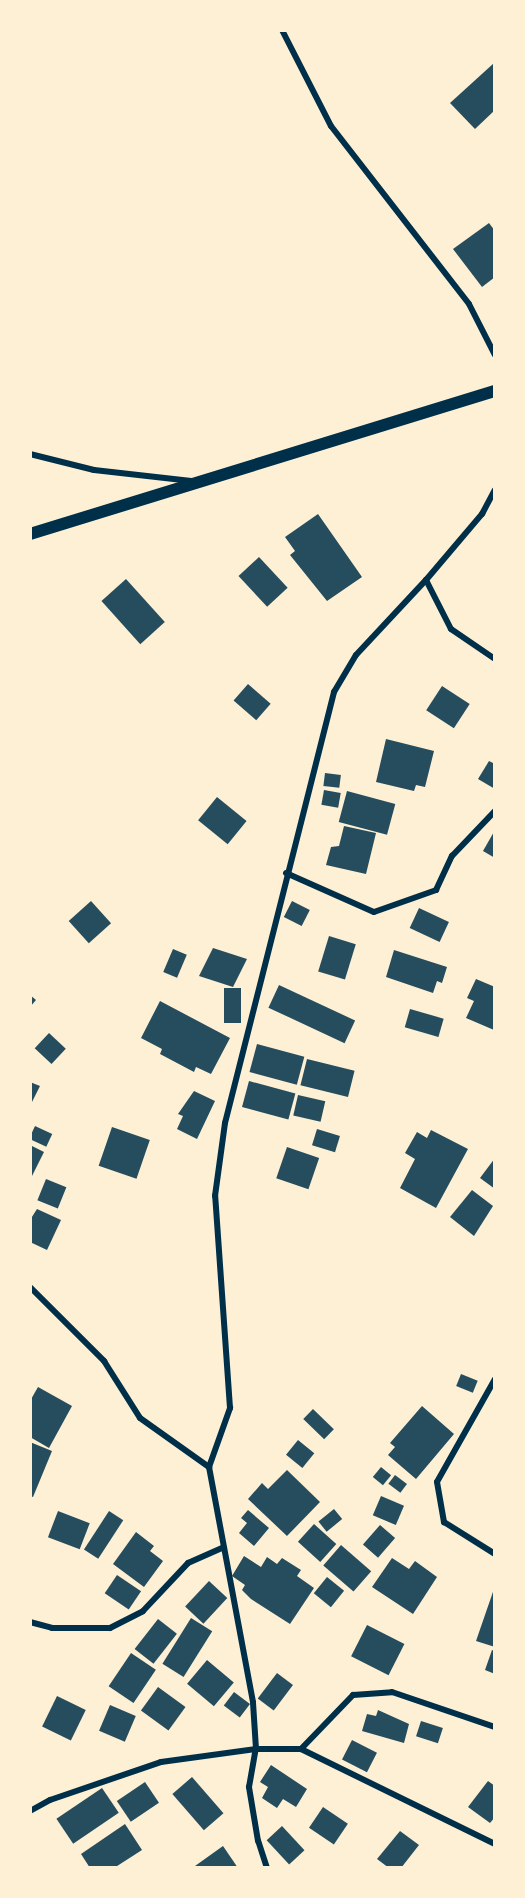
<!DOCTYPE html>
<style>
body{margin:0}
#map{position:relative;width:525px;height:1898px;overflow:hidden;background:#fdf0d5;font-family:"PT Sans Narrow",sans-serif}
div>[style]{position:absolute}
.building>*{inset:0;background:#264d5e;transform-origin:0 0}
.minor>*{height:6px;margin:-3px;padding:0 3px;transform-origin:3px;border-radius:3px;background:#003049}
.secondary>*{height:12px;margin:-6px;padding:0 6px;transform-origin:6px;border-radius:6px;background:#003049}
span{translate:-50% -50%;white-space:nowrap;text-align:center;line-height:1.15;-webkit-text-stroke:4.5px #fdf0d5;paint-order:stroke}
.frame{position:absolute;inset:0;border:32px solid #fdf0d5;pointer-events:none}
</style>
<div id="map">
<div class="building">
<div style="clip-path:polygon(494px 63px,495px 110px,475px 129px,450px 103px)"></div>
<div style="clip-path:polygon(489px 223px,495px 231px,495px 277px,482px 287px,453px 249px)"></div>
<div style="clip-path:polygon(318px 514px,362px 577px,327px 601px,290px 555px,295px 551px,285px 537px)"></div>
<div style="left:259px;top:557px;width:42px;height:28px;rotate:47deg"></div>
<div style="left:126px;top:579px;width:58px;height:33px;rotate:48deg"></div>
<div style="left:248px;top:684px;width:30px;height:22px;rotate:41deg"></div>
<div style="left:442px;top:686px;width:33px;height:29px;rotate:33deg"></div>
<div style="clip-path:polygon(386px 739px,434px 751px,425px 787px,416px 785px,414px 791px,376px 782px)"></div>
<div style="clip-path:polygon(489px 761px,495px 764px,495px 789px,478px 779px)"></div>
<div style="left:325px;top:773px;width:16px;height:13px;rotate:7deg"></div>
<div style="left:324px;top:790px;width:17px;height:15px;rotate:10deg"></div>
<div style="left:347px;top:791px;width:50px;height:32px;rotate:15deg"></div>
<div style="left:217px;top:797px;width:38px;height:30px;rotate:39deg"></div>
<div style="clip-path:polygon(344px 826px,376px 833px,366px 874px,326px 865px,331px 847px,339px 846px)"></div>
<div style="clip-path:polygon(495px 830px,495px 858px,483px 851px)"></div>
<div style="left:91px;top:901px;width:30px;height:30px;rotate:48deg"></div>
<div style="left:292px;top:901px;width:20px;height:18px;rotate:27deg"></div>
<div style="left:419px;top:908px;width:33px;height:22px;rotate:25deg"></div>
<div style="left:329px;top:936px;width:28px;height:37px;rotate:17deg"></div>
<div style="clip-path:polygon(213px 948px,247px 959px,233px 987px,199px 976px)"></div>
<div style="left:173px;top:949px;width:15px;height:25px;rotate:23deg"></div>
<div style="clip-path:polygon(394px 950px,447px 967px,442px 983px,437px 981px,433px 993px,386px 977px)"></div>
<div style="clip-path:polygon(476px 979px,495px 987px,494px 1030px,466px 1018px,474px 1001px,467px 998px)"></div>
<div style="left:279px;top:985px;width:84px;height:25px;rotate:25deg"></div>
<div style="left:224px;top:988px;width:17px;height:35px"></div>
<div style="clip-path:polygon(30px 995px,36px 1000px,30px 1007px)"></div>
<div style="clip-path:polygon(160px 1001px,230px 1038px,211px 1074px,196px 1067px,194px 1072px,160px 1054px,162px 1049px,141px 1038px)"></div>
<div style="left:410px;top:1009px;width:35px;height:19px;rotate:16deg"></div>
<div style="left:49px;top:1033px;width:23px;height:21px;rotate:43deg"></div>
<div style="left:257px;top:1044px;width:49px;height:29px;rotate:15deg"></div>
<div style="left:307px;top:1059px;width:49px;height:27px;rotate:14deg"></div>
<div style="left:249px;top:1081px;width:48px;height:27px;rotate:15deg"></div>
<div style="clip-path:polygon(30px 1082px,40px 1086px,32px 1102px,30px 1101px)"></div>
<div style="clip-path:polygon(194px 1091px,215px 1101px,197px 1139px,177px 1129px,183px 1116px,178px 1114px)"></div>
<div style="left:298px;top:1095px;width:28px;height:21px;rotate:13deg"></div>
<div style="left:35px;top:1126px;width:19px;height:14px;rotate:25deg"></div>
<div style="left:112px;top:1127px;width:40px;height:41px;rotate:19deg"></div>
<div style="left:317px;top:1129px;width:24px;height:17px;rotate:17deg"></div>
<div style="clip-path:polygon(431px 1130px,468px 1149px,436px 1208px,400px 1188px,415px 1159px,405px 1153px,417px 1132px,427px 1138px)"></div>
<div style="clip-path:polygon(30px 1145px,44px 1152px,30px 1180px)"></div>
<div style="left:287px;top:1147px;width:34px;height:33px;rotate:19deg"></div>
<div style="clip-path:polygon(495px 1158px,495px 1189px,480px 1178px)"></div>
<div style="left:46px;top:1179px;width:22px;height:23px;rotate:22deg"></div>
<div style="clip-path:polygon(472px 1190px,493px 1206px,474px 1236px,450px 1217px)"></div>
<div style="clip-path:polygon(37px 1209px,61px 1220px,47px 1250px,30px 1242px,30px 1220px)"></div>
<div style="left:461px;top:1374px;width:18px;height:13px;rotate:22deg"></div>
<div style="clip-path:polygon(38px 1387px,72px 1406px,49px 1448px,30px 1437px,30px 1401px)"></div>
<div style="clip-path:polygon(422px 1406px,454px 1434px,416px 1479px,388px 1455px,395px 1447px,390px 1443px)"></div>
<div style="left:313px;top:1409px;width:29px;height:14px;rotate:44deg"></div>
<div style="left:298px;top:1440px;width:21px;height:19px;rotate:39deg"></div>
<div style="clip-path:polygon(30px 1442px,52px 1451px,33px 1497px,30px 1496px)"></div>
<div style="left:381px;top:1467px;width:13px;height:13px;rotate:39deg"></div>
<div style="clip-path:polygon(287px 1470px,320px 1502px,287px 1536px,248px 1499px,262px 1483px,268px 1489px)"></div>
<div style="left:395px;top:1475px;width:15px;height:11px;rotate:37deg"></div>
<div style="left:381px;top:1496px;width:25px;height:21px;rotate:23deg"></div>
<div style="left:334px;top:1509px;width:13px;height:20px;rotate:51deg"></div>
<div style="clip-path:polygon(248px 1510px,269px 1528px,254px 1546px,239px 1533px,247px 1523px,241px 1518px)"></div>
<div style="left:58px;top:1511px;width:34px;height:28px;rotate:21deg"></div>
<div style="left:109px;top:1511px;width:17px;height:46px;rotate:33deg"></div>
<div style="left:314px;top:1524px;width:30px;height:24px;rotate:42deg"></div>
<div style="left:380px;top:1525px;width:20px;height:26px;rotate:41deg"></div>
<div style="clip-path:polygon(136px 1532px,154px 1546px,150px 1551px,163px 1561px,144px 1587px,113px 1564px)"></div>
<div style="left:341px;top:1545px;width:40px;height:27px;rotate:41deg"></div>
<div style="clip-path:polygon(244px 1556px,261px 1567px,267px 1557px,277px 1564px,282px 1558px,301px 1570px,297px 1576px,314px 1588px,290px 1624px,251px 1599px,242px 1590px,245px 1585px,232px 1576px)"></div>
<div style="clip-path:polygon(392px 1558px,409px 1569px,415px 1561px,437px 1577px,413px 1614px,372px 1587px)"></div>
<div style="left:117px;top:1575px;width:29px;height:22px;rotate:34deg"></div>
<div style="left:327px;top:1577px;width:22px;height:21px;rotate:39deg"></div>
<div style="left:209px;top:1581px;width:25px;height:35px;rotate:43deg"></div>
<div style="clip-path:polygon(495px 1586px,495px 1647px,476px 1641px)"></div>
<div style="left:191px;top:1618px;width:25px;height:54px;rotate:32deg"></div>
<div style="left:158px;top:1619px;width:24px;height:38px;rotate:38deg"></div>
<div style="left:367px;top:1625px;width:42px;height:35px;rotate:27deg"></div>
<div style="clip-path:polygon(492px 1650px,495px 1651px,495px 1674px,485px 1670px)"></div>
<div style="left:131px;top:1653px;width:30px;height:40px;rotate:34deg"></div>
<div style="left:207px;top:1660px;width:35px;height:31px;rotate:40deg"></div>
<div style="left:277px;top:1673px;width:20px;height:32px;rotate:37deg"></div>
<div style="left:158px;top:1687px;width:34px;height:29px;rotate:36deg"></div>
<div style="left:234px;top:1692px;width:20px;height:17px;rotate:37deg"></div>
<div style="left:57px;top:1696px;width:32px;height:34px;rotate:26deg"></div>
<div style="left:110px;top:1705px;width:28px;height:28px;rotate:23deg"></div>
<div style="clip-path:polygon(378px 1710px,409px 1724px,404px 1743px,362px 1731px,367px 1714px,376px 1716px)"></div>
<div style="left:421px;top:1721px;width:23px;height:16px;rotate:18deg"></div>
<div style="left:352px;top:1740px;width:28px;height:22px;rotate:27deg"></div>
<div style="clip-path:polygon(271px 1765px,307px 1789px,296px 1807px,283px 1799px,277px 1808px,262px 1798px,268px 1787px,260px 1782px)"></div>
<div style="left:192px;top:1777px;width:48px;height:26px;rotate:49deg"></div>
<div style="clip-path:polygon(488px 1781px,495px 1786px,495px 1817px,490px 1823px,468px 1807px)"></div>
<div style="left:145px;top:1782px;width:25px;height:34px;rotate:56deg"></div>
<div style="left:102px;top:1788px;width:30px;height:55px;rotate:56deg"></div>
<div style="left:323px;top:1807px;width:30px;height:25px;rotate:34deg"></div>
<div style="clip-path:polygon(125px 1824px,142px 1850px,114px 1868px,90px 1868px,81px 1854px)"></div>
<div style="left:282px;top:1826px;width:33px;height:21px;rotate:47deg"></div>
<div style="clip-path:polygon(400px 1831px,419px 1845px,401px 1868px,389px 1868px,377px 1859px)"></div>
<div style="clip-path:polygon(223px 1846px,238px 1868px,197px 1868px,195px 1866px)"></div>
</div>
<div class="minor">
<div style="left:282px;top:30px;width:108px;rotate:63deg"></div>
<div style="left:331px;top:126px;width:225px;rotate:52.2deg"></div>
<div style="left:469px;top:304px;width:57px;rotate:63deg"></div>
<div style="left:30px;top:454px;width:66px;rotate:14deg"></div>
<div style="left:94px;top:470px;width:98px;rotate:6.5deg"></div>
<div style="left:426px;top:580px;width:55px;rotate:63deg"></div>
<div style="left:451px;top:629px;width:53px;rotate:34.3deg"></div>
<div style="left:286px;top:873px;width:96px;rotate:23.9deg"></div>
<div style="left:374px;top:912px;width:66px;rotate:-19.5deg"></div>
<div style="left:436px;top:890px;width:38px;rotate:-65deg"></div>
<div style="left:452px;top:856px;width:62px;rotate:-46.3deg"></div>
<div style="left:30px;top:1287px;width:105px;rotate:45deg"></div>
<div style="left:104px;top:1361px;width:67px;rotate:57.7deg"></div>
<div style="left:140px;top:1418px;width:85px;rotate:35.4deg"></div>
<div style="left:495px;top:1379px;width:118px;rotate:119.4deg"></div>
<div style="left:437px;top:1482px;width:41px;rotate:80.1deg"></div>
<div style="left:444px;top:1522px;width:60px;rotate:32.1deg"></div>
<div style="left:30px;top:1622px;width:23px;rotate:15deg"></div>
<div style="left:52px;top:1628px;width:58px"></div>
<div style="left:110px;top:1628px;width:37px;rotate:-27deg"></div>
<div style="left:143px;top:1611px;width:66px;rotate:-46.8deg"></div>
<div style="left:188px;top:1563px;width:39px;rotate:-24deg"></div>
<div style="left:301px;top:1749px;width:75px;rotate:-46.1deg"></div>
<div style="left:353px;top:1695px;width:39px;rotate:-4deg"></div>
<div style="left:392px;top:1692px;width:109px;rotate:18.8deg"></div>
<div style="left:30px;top:1811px;width:23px;rotate:-29deg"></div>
<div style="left:50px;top:1800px;width:117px;rotate:-18.9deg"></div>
<div style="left:161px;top:1762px;width:96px;rotate:-7.8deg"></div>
<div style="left:256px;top:1749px;width:45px"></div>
<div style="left:301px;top:1749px;width:216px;rotate:26.1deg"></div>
<div style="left:267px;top:1868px;width:28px;rotate:-108deg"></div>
<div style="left:258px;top:1841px;width:55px;rotate:-99.5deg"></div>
<div style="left:249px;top:1787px;width:39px;rotate:-80deg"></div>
<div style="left:256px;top:1749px;width:47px;rotate:-93.7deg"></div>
<div style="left:253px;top:1702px;width:239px;rotate:-100.6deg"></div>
<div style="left:209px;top:1467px;width:63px;rotate:-70.4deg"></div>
<div style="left:230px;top:1408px;width:213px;rotate:-94deg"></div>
<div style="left:215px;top:1196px;width:74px;rotate:-82.2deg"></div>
<div style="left:225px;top:1123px;width:445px;rotate:-75.8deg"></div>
<div style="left:334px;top:692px;width:43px;rotate:-59.3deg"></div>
<div style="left:356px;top:655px;width:103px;rotate:-47deg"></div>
<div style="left:426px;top:580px;width:87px;rotate:-49.7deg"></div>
<div style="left:482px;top:514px;width:27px;rotate:-62deg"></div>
</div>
<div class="secondary">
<div style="left:30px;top:534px;width:486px;rotate:-17.1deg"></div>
</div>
<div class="frame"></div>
</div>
